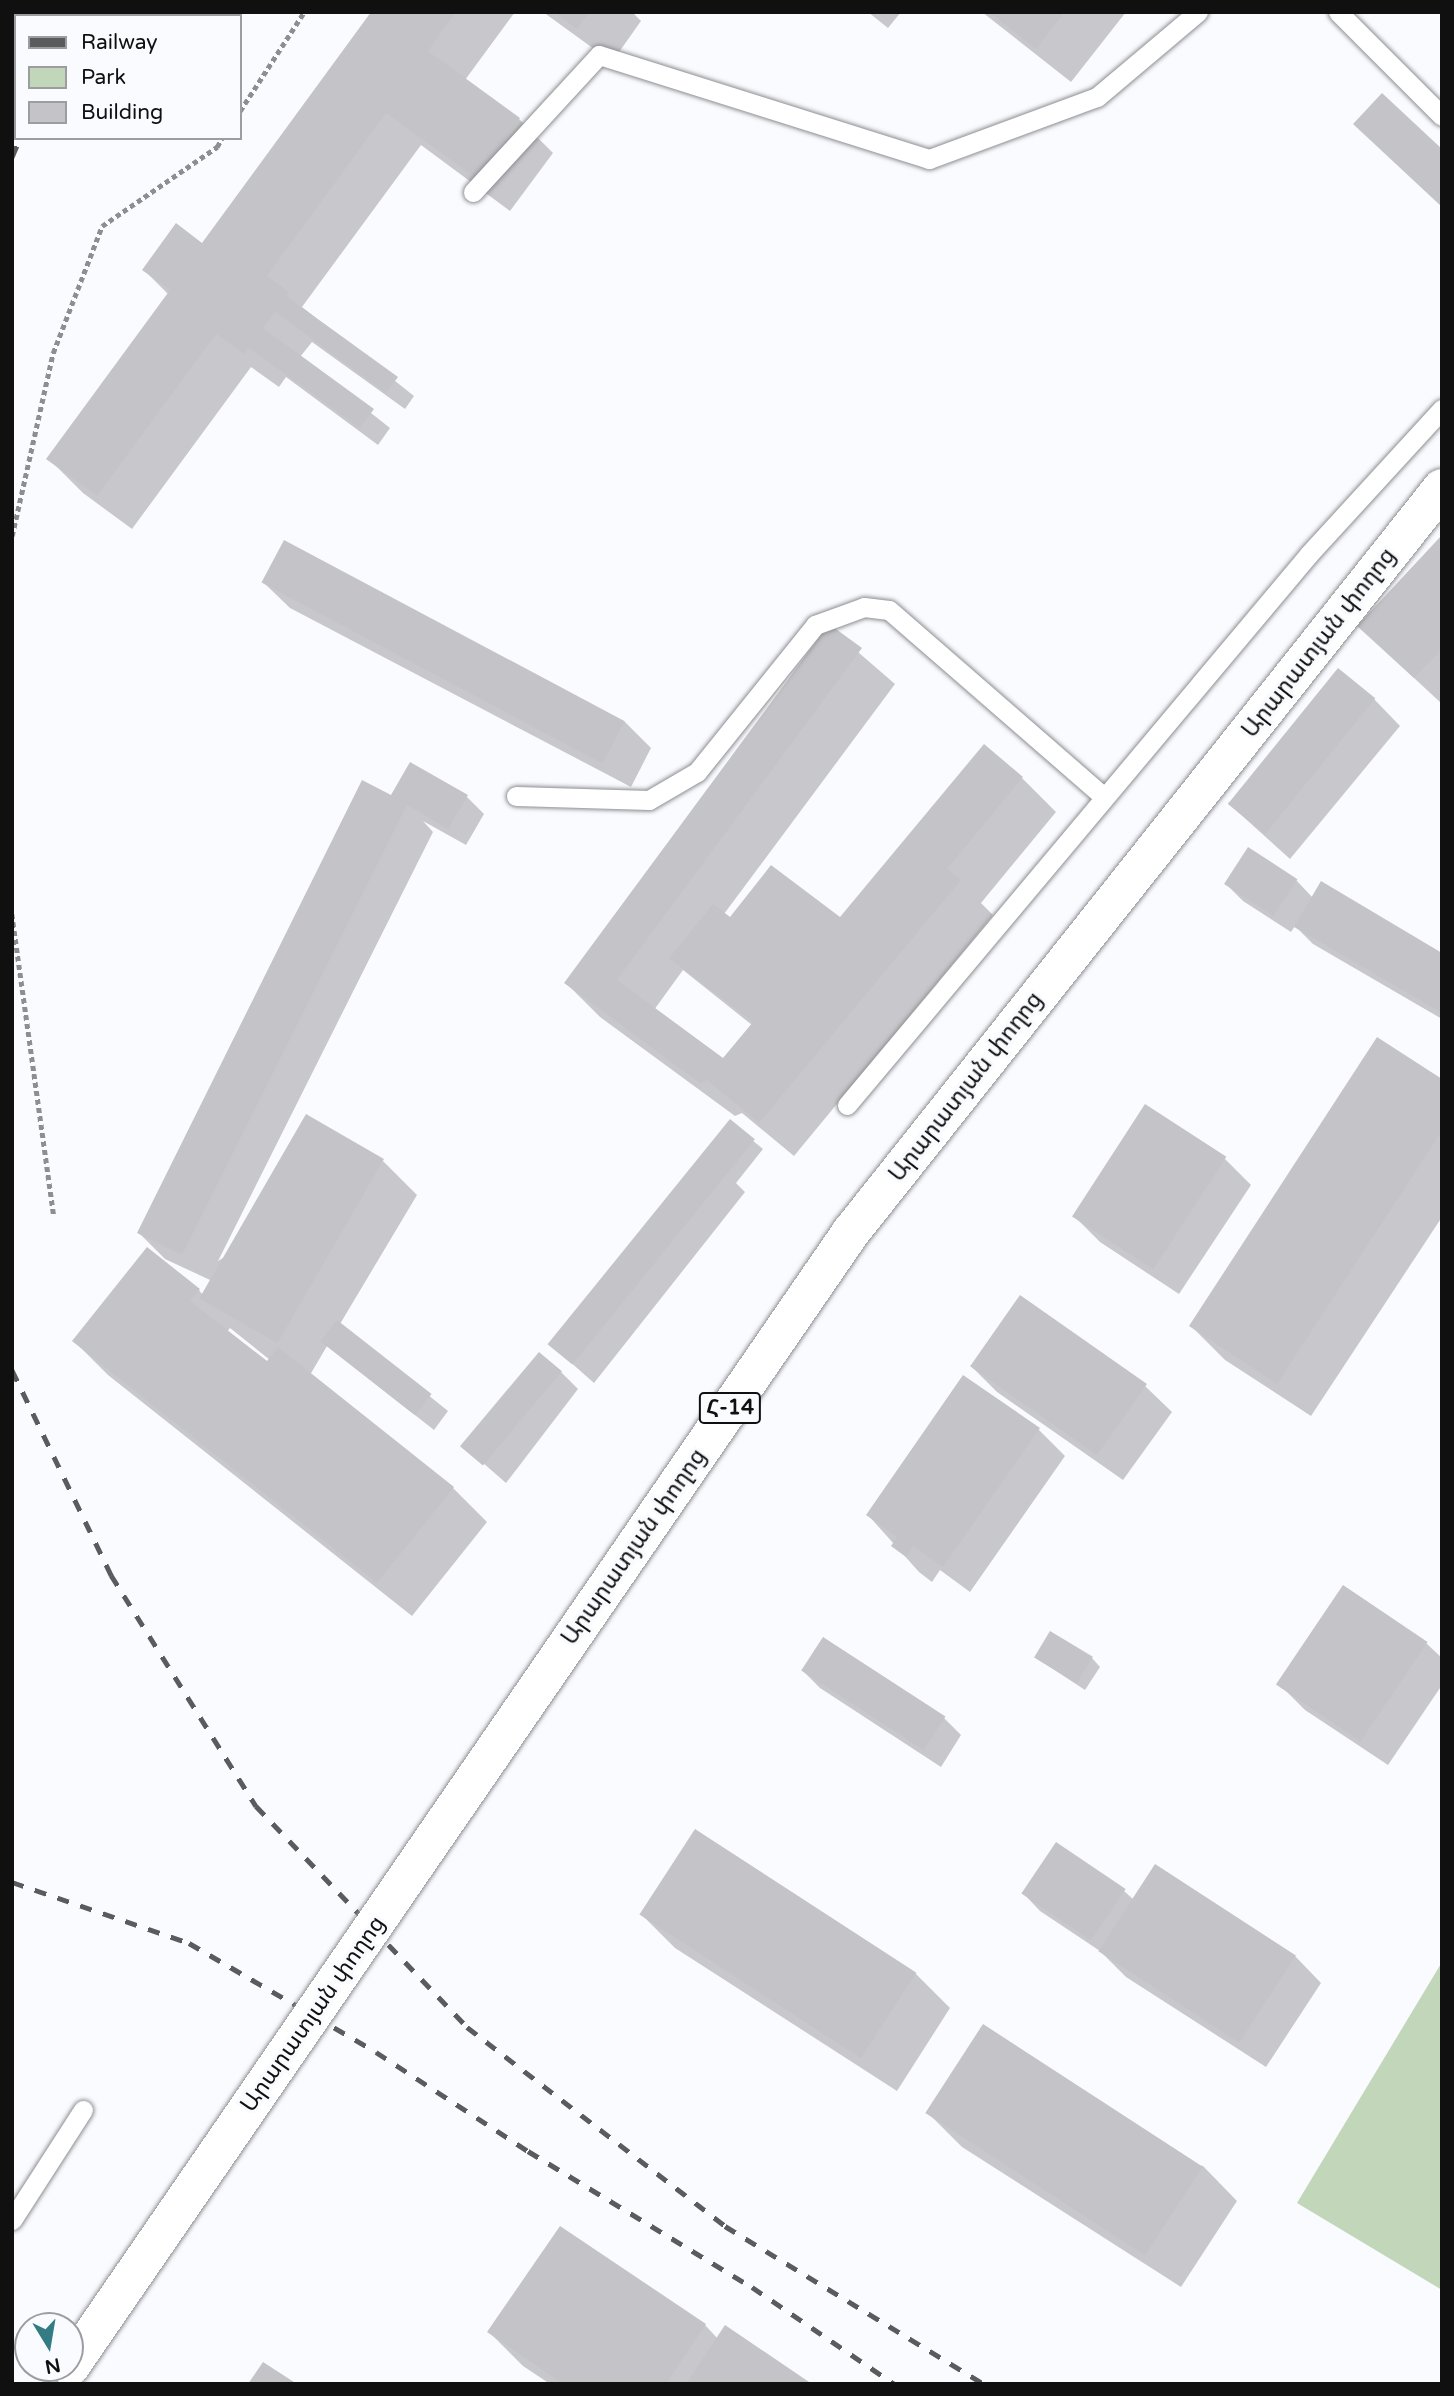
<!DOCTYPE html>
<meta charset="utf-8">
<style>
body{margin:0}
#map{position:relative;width:1454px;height:2396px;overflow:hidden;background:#fafbff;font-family:"Varela Round","Noto Sans Armenian",sans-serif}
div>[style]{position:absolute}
.green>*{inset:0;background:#c2d7b9}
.shadow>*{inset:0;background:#0003}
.building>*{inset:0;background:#c4c4c8;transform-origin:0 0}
.path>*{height:4.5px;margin-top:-2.25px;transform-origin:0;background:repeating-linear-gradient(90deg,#8d8e90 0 5px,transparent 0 8.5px)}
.roads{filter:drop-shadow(0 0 2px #8d8e92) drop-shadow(0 0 2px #8d8e92)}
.lane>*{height:19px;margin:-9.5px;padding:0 9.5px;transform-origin:9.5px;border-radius:9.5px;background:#fff}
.rail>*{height:5px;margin-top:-2.5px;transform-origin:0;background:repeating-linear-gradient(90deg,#5a5b5d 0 12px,transparent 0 24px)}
.bridges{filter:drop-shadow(0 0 2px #8d8e92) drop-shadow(0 0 2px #8d8e92)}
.primary-bridge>*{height:38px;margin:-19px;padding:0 19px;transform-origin:19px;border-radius:19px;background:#fff}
span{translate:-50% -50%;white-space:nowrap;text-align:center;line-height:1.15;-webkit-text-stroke:7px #fafbff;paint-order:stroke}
.shield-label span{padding:2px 5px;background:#fafbff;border:2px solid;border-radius:5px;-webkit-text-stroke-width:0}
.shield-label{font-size:21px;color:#101011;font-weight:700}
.street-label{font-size:23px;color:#101011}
.frame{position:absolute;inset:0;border:14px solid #101011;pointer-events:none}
.legend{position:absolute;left:14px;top:14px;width:228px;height:126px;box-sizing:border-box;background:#fafbff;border:2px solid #9c9da0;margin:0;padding:9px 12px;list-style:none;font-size:21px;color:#101011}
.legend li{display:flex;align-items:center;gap:14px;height:35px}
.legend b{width:35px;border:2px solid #9c9da0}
.north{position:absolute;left:14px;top:2312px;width:70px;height:70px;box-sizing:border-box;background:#fafbff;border:2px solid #9c9da0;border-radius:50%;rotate:169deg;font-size:19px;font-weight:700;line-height:28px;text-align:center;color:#101011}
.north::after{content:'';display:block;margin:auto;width:24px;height:32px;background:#347c83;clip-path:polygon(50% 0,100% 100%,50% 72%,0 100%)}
</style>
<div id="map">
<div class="green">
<div style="clip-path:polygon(1442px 1962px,1442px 2290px,1297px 2203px)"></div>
</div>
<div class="shadow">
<div style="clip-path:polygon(373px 12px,515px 12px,465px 80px,519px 119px,553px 153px,510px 211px,421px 145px,302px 307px,414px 396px,405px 409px,312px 342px,300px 357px,390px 428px,378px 445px,286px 377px,279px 387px,251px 367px,132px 529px,83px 493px,49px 459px,169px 295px,144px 270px,203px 245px)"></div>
<div style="clip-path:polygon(543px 12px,632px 12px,641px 21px,612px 62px)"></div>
<div style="clip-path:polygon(868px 12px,901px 12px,888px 28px)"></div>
<div style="clip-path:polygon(982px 12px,1126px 12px,1071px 82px)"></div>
<div style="clip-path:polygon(1442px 538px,1442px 703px,1441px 703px,1386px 652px)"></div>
<div style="clip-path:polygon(263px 582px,625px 722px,651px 748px,631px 787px,290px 608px)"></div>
<div style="clip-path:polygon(evenodd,829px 627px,895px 684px,724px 914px,731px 919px,840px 920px,1022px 778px,1056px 812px,981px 903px,993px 915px,794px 1156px,742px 1113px,735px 1116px,600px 1017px,566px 983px,829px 627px,683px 970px,752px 1025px,723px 1060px,654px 1010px,683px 970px)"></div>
<div style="clip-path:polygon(1374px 699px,1400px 726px,1290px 859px,1228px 803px)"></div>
<div style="clip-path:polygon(evenodd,411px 764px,467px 797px,484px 814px,466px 845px,423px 821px,433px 832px,218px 1261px,383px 1161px,417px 1195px,340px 1324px,448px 1411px,434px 1430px,327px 1346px,310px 1375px,453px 1488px,487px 1522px,412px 1616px,108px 1375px,74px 1341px,199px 1290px,202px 1294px,210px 1280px,165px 1259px,139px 1233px,411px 764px,230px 1328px,270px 1360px,267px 1364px,227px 1332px,230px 1328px)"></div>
<div style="clip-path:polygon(1296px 880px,1313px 898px,1442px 955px,1442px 1019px,1313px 944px,1295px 926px,1291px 932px,1243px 901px,1226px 884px)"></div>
<div style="clip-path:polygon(1442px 1081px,1442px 1217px,1311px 1416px,1225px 1360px,1191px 1326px)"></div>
<div style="clip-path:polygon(730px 1122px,763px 1149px,736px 1183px,745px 1192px,594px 1383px,551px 1345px)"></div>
<div style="clip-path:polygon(1225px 1159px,1251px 1185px,1179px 1294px,1100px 1242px,1074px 1216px)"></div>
<div style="clip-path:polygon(971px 1366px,1145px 1386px,1172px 1412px,1123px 1480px,997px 1392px)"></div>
<div style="clip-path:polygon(561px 1372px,578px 1389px,506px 1483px,467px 1449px)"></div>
<div style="clip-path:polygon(964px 1377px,1039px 1430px,1065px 1456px,970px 1592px,940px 1570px,932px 1582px,919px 1572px,868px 1515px)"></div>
<div style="clip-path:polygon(1426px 1643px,1442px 1658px,1442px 1685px,1388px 1765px,1305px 1710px,1279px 1684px)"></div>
<div style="clip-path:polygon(1036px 1658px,1092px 1658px,1100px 1667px,1085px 1690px)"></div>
<div style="clip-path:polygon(803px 1671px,944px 1718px,961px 1735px,941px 1767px,820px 1688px)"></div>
<div style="clip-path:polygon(695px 1831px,916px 1974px,950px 2008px,897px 2091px,675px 1948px,641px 1914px)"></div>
<div style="clip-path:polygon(1124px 1891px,1134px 1900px,1295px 1956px,1321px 1983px,1266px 2067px,1126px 1977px,1100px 1951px,1040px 1911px,1023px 1893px)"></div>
<div style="clip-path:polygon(928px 2113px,1203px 2166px,1237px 2201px,1181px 2287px,962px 2147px)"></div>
<div style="clip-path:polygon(705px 2325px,718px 2339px,809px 2384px,550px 2384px,523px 2366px,489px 2332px)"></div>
</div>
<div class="building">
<div style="clip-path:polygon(371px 12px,456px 12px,428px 51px,520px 118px,476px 178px,386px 113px,267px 276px,289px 292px,286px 296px,398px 377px,386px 393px,275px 312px,263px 328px,374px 409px,360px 428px,249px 348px,244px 354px,216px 334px,97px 496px,46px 459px,170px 290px,142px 270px,176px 223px,202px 243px)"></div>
<div style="clip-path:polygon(554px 12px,589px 12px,577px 29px)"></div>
<div style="clip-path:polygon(989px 12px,1065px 12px,1036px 49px)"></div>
<div style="clip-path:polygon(1382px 93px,1442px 149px,1442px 207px,1353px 124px)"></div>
<div style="clip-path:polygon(1442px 535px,1442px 649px,1414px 678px,1357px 626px)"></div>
<div style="left:284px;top:540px;width:386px;height:48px;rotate:28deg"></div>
<div style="clip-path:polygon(829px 624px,862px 648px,617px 980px,723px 1058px,753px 1022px,669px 958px,713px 904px,730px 917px,771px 865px,840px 917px,984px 744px,1023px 777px,947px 869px,961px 880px,759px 1123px,707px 1080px,700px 1083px,564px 983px)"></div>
<div style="left:1338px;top:668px;width:48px;height:175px;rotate:39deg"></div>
<div style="clip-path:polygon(410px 762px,468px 795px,448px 829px,407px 805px,182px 1255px,137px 1233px,362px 780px,391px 795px)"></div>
<div style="left:1248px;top:847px;width:59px;height:44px;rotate:33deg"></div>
<div style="clip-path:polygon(1321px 881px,1442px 953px,1442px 1013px,1294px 927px)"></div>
<div style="clip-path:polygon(1377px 1037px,1442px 1079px,1442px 1131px,1277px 1384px,1189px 1326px)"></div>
<div style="left:1145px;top:1104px;width:97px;height:134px;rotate:33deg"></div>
<div style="left:306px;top:1114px;width:90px;height:213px;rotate:30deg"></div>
<div style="left:730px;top:1119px;width:32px;height:290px;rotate:39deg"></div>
<div style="clip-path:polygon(147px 1247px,200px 1289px,190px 1301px,267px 1361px,278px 1347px,454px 1487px,377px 1583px,72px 1341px)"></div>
<div style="left:1020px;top:1295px;width:155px;height:87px;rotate:35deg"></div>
<div style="left:337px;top:1320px;width:120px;height:27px;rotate:38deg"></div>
<div style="left:539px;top:1352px;width:30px;height:123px;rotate:40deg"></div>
<div style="clip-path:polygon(963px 1375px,1040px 1428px,943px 1567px,913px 1546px,906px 1557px,891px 1546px,897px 1537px,866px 1515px)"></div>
<div style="left:1343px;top:1585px;width:102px;height:120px;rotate:34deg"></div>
<div style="left:1050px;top:1631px;width:50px;height:31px;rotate:31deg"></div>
<div style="left:823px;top:1637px;width:146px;height:40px;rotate:33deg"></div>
<div style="left:695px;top:1829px;width:264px;height:102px;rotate:33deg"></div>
<div style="left:1056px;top:1842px;width:84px;height:62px;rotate:34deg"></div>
<div style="left:1155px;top:1864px;width:168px;height:104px;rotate:33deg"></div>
<div style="left:983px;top:2024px;width:262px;height:106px;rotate:33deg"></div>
<div style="clip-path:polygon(560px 2226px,706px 2324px,666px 2384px,563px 2384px,487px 2332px)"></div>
<div style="clip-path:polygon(725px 2325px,812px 2384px,686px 2384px)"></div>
<div style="clip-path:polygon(263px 2362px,297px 2384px,248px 2384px)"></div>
</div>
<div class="path">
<div style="left:240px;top:111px;width:118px;rotate:-57.1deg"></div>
<div style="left:12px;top:536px;width:188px;rotate:-77.4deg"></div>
<div style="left:53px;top:353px;width:136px;rotate:-68.9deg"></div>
<div style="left:102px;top:226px;width:140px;rotate:-34.5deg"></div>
<div style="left:217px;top:147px;width:10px;rotate:-61deg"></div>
<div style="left:12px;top:914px;width:305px;rotate:82.1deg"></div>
</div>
<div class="roads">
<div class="lane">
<div style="left:1338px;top:12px;width:147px;rotate:45deg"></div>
<div style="left:473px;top:192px;width:186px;rotate:-47.4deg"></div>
<div style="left:599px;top:55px;width:346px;rotate:17.5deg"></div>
<div style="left:929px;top:159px;width:179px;rotate:-20.3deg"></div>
<div style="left:1097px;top:97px;width:132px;rotate:-40.1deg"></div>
<div style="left:516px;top:796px;width:133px;rotate:1.7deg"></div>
<div style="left:649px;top:800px;width:56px;rotate:-30.3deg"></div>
<div style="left:697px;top:772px;width:189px;rotate:-51.2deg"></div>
<div style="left:815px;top:625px;width:52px;rotate:-20.2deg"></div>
<div style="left:864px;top:607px;width:25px;rotate:7deg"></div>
<div style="left:889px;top:610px;width:284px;rotate:41deg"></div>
<div style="left:847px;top:1105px;width:719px;rotate:-50.02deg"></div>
<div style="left:1309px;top:554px;width:197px;rotate:-47.5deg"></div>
<div style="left:12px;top:2220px;width:131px;rotate:-57.2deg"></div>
</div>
</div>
<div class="rail">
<div style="left:33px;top:16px;width:4px;rotate:-63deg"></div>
<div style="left:78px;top:16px;width:4px;rotate:-63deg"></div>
<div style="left:12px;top:55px;width:8px;rotate:-60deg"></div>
<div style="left:12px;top:157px;width:21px;rotate:-67deg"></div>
<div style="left:12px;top:1370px;width:228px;rotate:64.2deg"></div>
<div style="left:111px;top:1575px;width:273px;rotate:57.9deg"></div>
<div style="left:256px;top:1806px;width:306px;rotate:46.3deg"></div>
<div style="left:467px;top:2027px;width:326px;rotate:37.6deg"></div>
<div style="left:725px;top:2226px;width:303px;rotate:31.4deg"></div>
<div style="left:12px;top:1882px;width:187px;rotate:19deg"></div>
<div style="left:189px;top:1943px;width:216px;rotate:30.2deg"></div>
<div style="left:376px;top:2052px;width:181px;rotate:33.1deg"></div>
<div style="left:528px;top:2151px;width:262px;rotate:31.3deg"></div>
<div style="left:752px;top:2287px;width:172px;rotate:34.3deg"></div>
</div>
<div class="bridges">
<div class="primary-bridge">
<div style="left:70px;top:2367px;width:1378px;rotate:-55.47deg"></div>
<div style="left:851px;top:1232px;width:950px;rotate:-51.54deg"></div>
</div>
</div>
<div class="shield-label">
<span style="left:730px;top:1408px">Հ-14</span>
</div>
<div class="street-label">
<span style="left:1319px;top:643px;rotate:-52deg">Արարատյան փողոց</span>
<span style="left:966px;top:1087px;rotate:-52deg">Արարատյան փողոց</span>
<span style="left:634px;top:1547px;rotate:-55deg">Արարատյան փողոց</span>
<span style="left:313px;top:2014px;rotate:-55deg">Արարատյան փողոց</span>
</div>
<div class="frame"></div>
<ul class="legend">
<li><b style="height:9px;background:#5a5b5d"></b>Railway</li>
<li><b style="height:19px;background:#c2d7b9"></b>Park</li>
<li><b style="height:19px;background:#c4c4c8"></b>Building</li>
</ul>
<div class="north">N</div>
</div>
